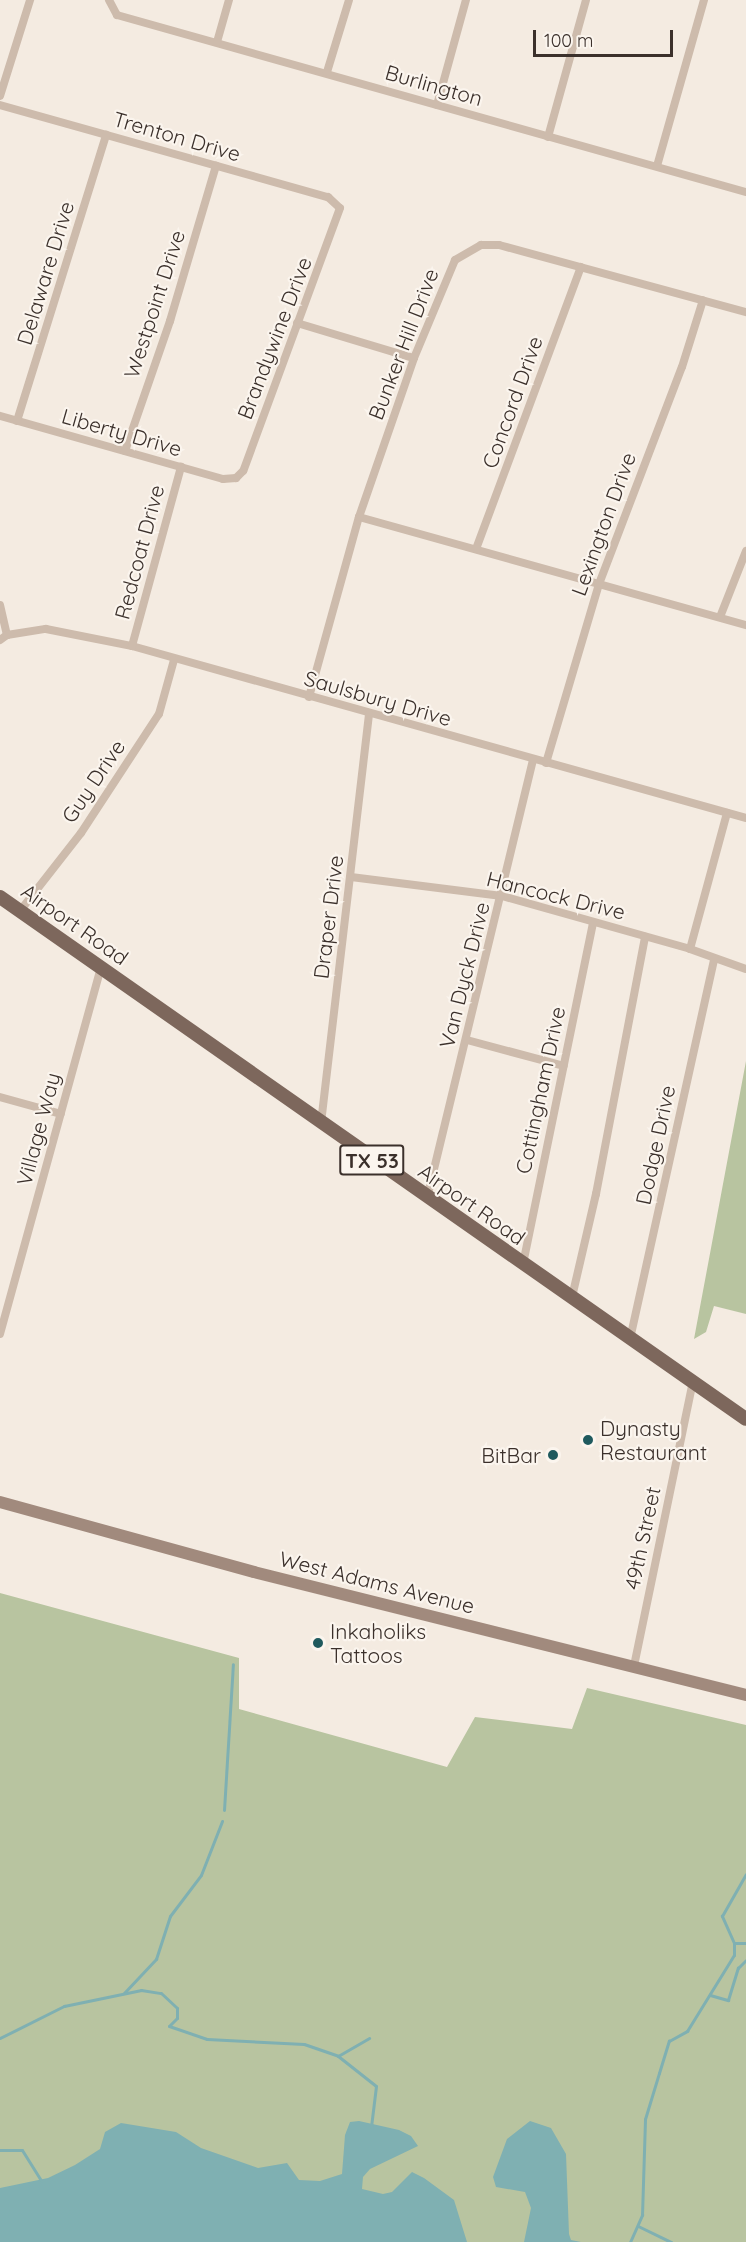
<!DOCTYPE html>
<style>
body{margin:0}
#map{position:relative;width:746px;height:2242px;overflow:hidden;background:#f4ebe1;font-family:Quicksand,sans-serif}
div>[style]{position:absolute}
.green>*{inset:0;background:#b8c4a0}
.water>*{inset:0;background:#7fb0b2}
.stream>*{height:3px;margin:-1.5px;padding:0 1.5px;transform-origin:1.5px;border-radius:1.5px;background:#7fb0b2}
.minor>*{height:8px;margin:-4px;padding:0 4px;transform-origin:4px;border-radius:4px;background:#cdbbac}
.secondary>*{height:12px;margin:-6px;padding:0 6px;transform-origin:6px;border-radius:6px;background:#a18a7d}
.primary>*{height:14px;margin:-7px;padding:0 7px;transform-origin:7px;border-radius:7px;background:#7d675c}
.dots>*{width:16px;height:16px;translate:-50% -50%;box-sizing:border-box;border:3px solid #fbf5ee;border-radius:50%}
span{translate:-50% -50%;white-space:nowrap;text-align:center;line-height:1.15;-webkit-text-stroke:4.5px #fbf5ee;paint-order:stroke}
.shield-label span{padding:2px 4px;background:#fbf5ee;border:2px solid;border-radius:4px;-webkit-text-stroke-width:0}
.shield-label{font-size:20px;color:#3b302b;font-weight:700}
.street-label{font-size:21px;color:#3b302b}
.poi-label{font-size:21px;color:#3b302b}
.left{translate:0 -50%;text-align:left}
.right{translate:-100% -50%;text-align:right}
.scale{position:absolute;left:533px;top:30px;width:140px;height:27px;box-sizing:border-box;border:3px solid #3b302b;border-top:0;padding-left:8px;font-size:18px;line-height:21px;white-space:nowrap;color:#3b302b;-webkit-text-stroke:4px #fbf5ee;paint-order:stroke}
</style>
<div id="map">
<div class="green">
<div style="clip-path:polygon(746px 1061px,746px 1314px,714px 1306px,706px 1332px,694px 1339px)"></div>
<div style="clip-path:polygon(0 1593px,239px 1658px,239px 1709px,447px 1767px,475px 1717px,572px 1729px,587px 1688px,746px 1725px,746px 2242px,0 2242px)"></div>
</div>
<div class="water">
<div style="clip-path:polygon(359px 2121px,399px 2130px,411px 2136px,418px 2146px,370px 2169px,363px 2177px,362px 2189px,383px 2194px,392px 2192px,412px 2172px,424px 2178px,454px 2200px,467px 2242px,0 2242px,0 2188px,48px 2178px,75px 2165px,100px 2149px,105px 2132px,121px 2123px,176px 2132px,201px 2148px,258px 2168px,287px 2163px,299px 2180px,320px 2181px,342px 2174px,345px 2135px,350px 2122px)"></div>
<div style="clip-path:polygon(530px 2121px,551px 2128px,566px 2154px,569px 2234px,571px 2240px,581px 2242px,524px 2242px,531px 2208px,525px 2192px,496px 2187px,493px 2177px,507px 2139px)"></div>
</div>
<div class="stream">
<div style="left:224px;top:1810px;width:146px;rotate:-86.5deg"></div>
<div style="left:734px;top:1943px;width:12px"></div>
<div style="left:124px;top:1993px;width:47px;rotate:-46.7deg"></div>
<div style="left:156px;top:1959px;width:45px;rotate:-72deg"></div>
<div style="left:170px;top:1916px;width:51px;rotate:-52.9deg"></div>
<div style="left:201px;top:1875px;width:58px;rotate:-68.7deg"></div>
<div style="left:710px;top:1995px;width:19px;rotate:16deg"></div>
<div style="left:728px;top:2000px;width:34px;rotate:-73deg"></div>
<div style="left:738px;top:1968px;width:11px;rotate:-45deg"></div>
<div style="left:0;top:2038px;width:72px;rotate:-26.6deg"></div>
<div style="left:64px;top:2006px;width:79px;rotate:-11.7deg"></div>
<div style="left:141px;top:1990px;width:20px;rotate:9deg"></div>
<div style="left:161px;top:1993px;width:22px;rotate:43deg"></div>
<div style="left:177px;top:2008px;width:10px;rotate:90deg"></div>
<div style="left:177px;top:2018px;width:11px;rotate:135deg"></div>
<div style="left:169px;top:2026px;width:40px;rotate:18.9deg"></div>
<div style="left:207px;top:2039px;width:97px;rotate:3deg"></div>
<div style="left:304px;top:2044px;width:36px;rotate:19deg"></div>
<div style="left:338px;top:2056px;width:48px;rotate:38.3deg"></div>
<div style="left:376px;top:2086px;width:41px;rotate:97deg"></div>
<div style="left:338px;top:2056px;width:36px;rotate:-30deg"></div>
<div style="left:0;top:2150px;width:22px"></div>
<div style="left:22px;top:2150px;width:36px;rotate:58deg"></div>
<div style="left:638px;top:2226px;width:37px;rotate:26deg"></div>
<div style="left:630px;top:2242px;width:30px;rotate:-66deg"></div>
<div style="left:642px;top:2215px;width:96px;rotate:-88.2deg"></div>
<div style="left:645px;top:2119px;width:48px;rotate:-73.1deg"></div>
<div style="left:659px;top:2073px;width:34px;rotate:-73deg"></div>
<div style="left:669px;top:2041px;width:21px;rotate:-29deg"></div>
<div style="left:687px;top:2031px;width:89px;rotate:-58.3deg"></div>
<div style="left:734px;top:1955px;width:12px;rotate:-90deg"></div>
<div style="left:734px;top:1943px;width:30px;rotate:-114deg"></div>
<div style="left:722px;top:1916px;width:48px;rotate:-60.3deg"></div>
</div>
<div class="minor">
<div style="left:109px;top:0;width:17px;rotate:62deg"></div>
<div style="left:117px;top:15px;width:653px;rotate:15.72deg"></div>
<div style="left:217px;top:42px;width:44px;rotate:-74.1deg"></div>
<div style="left:327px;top:72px;width:75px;rotate:-73deg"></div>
<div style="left:0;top:96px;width:101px;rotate:-72.6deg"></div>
<div style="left:0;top:105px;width:341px;rotate:15.7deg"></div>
<div style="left:328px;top:197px;width:16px;rotate:43deg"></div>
<div style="left:340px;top:208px;width:280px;rotate:110.2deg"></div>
<div style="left:243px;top:471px;width:10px;rotate:135deg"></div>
<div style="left:236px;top:478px;width:13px;rotate:176deg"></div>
<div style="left:223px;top:479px;width:232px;rotate:-164.2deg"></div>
<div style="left:437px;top:105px;width:109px;rotate:-74.6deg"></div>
<div style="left:548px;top:137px;width:142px;rotate:-74.5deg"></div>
<div style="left:657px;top:166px;width:173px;rotate:-74.2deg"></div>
<div style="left:297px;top:323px;width:122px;rotate:16.7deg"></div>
<div style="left:17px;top:421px;width:300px;rotate:-72.7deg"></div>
<div style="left:125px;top:451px;width:138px;rotate:-70.9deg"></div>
<div style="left:170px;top:321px;width:162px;rotate:-73.5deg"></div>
<div style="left:359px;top:517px;width:402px;rotate:15.6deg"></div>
<div style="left:476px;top:549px;width:301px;rotate:-69.6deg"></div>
<div style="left:0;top:605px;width:31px;rotate:77deg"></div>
<div style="left:720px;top:617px;width:71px;rotate:-68.5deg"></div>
<div style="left:0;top:640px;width:9px;rotate:-36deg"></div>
<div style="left:7px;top:635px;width:39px;rotate:-9deg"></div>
<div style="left:46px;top:629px;width:88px;rotate:11.2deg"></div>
<div style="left:132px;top:646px;width:638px;rotate:15.65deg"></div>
<div style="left:132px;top:646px;width:186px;rotate:-74.7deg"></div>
<div style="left:309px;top:697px;width:187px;rotate:-74.5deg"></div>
<div style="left:359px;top:517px;width:168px;rotate:-70.9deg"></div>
<div style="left:414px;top:358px;width:106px;rotate:-67.3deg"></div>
<div style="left:455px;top:260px;width:30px;rotate:-30deg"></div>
<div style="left:481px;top:245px;width:18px"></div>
<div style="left:499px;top:245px;width:256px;rotate:15.2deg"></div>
<div style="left:546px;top:763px;width:187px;rotate:-73.5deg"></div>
<div style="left:599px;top:584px;width:232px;rotate:-69.1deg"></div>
<div style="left:682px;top:367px;width:70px;rotate:-72.6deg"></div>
<div style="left:351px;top:877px;width:152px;rotate:7.2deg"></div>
<div style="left:502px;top:896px;width:195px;rotate:15.7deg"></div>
<div style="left:690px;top:949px;width:59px;rotate:19.7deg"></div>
<div style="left:20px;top:911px;width:99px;rotate:-52deg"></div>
<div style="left:81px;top:833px;width:142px;rotate:-56.8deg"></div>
<div style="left:159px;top:714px;width:56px;rotate:-74.5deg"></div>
<div style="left:690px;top:949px;width:141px;rotate:-74.8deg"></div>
<div style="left:467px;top:1040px;width:100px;rotate:15deg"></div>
<div style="left:0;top:1097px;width:63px;rotate:15.6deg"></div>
<div style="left:321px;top:1123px;width:411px;rotate:-83.3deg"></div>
<div style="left:427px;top:1198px;width:451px;rotate:-76.4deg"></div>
<div style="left:523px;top:1264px;width:348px;rotate:-78.4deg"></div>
<div style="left:572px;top:1297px;width:106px;rotate:-76.9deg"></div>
<div style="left:596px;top:1194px;width:262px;rotate:-79.2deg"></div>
<div style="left:0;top:1334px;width:380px;rotate:-74.6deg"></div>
<div style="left:630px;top:1339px;width:389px;rotate:-77.5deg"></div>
<div style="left:634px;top:1666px;width:290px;rotate:-78.3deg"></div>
</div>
<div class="secondary">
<div style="left:0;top:1502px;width:263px;rotate:15.4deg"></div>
<div style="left:254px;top:1572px;width:507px;rotate:14.04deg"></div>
</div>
<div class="primary">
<div style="left:0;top:897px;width:910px;rotate:34.98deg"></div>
</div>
<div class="dots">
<div style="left:588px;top:1440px;background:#1f5a5e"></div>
<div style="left:553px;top:1455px;background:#1f5a5e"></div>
<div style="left:318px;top:1643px;background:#1f5a5e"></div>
</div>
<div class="shield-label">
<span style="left:372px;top:1160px">TX 53</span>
</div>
<div class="street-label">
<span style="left:434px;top:85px;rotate:16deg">Burlington</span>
<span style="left:177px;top:136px;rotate:16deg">Trenton Drive</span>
<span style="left:45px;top:273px;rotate:-73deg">Delaware Drive</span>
<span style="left:154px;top:304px;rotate:-72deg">Westpoint Drive</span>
<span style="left:274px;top:338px;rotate:-69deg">Brandywine Drive</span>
<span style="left:403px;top:344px;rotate:-69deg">Bunker Hill Drive</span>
<span style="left:512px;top:402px;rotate:-70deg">Concord Drive</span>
<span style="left:122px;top:432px;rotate:16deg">Liberty Drive</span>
<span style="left:603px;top:524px;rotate:-70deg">Lexington Drive</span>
<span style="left:139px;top:552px;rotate:-75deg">Redcoat Drive</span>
<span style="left:378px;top:698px;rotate:16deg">Saulsbury Drive</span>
<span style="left:93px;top:781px;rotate:-56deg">Guy Drive</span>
<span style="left:556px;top:895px;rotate:14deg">Hancock Drive</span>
<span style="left:328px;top:917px;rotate:-83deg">Draper Drive</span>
<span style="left:75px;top:924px;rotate:35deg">Airport Road</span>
<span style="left:464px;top:975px;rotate:-76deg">Van Dyck Drive</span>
<span style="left:540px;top:1090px;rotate:-78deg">Cottingham Drive</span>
<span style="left:38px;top:1129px;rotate:-75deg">Village Way</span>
<span style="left:655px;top:1145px;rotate:-78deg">Dodge Drive</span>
<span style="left:472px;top:1204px;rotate:35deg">Airport Road</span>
<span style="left:642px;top:1538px;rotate:-78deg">49th Street</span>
<span style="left:377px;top:1582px;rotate:14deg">West Adams Avenue</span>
</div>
<div class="poi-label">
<span class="left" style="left:600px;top:1440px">Dynasty<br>Restaurant</span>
<span class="right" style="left:541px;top:1455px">BitBar</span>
<span class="left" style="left:330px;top:1643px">Inkaholiks<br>Tattoos</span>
</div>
<div class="scale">100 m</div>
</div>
